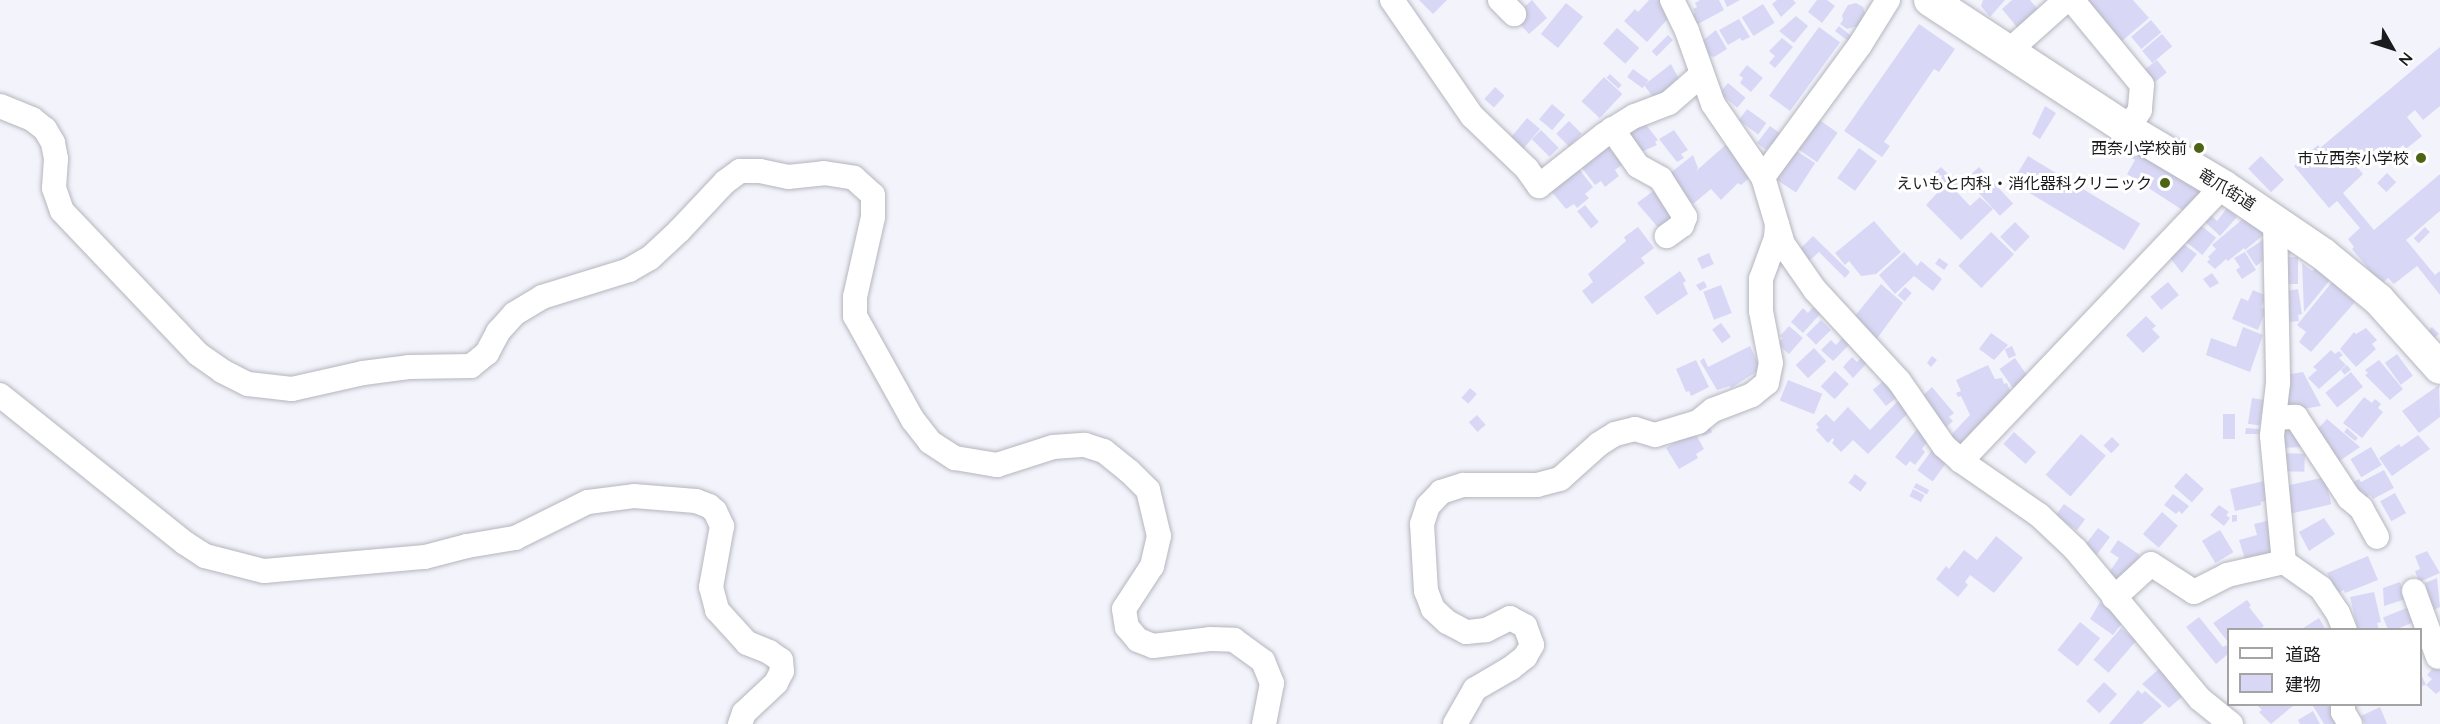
<!DOCTYPE html>
<meta charset="utf-8">
<style>
body{margin:0}
#map{position:relative;width:2440px;height:724px;overflow:hidden;background:#f3f3fc;font-family:Quicksand,"Noto Sans JP",sans-serif}
div>[style]{position:absolute}
.building>*{inset:0;background:#d8d8f6;transform-origin:0 0}
.roads{filter:drop-shadow(0 0 2px #b5b5bd) drop-shadow(0 0 2px #b5b5bd)}
.minor>*{height:24px;margin:-12px;padding:0 12px;transform-origin:12px;border-radius:12px;background:#fff}
.major>*{height:32px;margin:-16px;padding:0 16px;transform-origin:16px;border-radius:16px;background:#fff}
.dots>*{width:16px;height:16px;translate:-50% -50%;box-sizing:border-box;border:3px solid #fff;border-radius:50%}
span{translate:-50% -50%;white-space:nowrap;text-align:center;line-height:1.15;-webkit-text-stroke:6px #fff;paint-order:stroke}
.poi-label{font-size:16px;color:#1b1b1e}
.right{translate:-100% -50%;text-align:right}
.street-label{font-size:16px;color:#1b1b1e}
.legend{position:absolute;left:2227px;top:628px;width:195px;height:78px;box-sizing:border-box;background:#fff;border:2px solid #a4a4a5;margin:0;padding:8px 10px;list-style:none;font-size:18px;color:#1b1b1e}
.legend li{display:flex;align-items:center;gap:12px;height:30px}
.legend b{width:30px;border:2px solid #a4a4a5}
.north{position:absolute;left:2362px;top:18px;width:60px;height:60px;-webkit-text-stroke:4px #fff;paint-order:stroke;rotate:129deg;font-size:16px;font-weight:700;line-height:24px;text-align:center;color:#1b1b1e}
.north::after{content:'';display:block;margin:auto;width:21px;height:27px;background:#1b1b1e;clip-path:polygon(50% 0,100% 100%,50% 72%,0 100%)}
</style>
<div id="map">
<div class="building">
<div style="clip-path:polygon(1419px 0,1447px 0,1433px 14px)"></div>
<div style="clip-path:polygon(1532px 0,1547px 18px,1529px 34px,1517px 21px,1526px 13px,1522px 9px)"></div>
<div style="clip-path:polygon(1649px 0,1668px 0,1672px 14px,1647px 42px,1624px 21px,1635px 9px,1638px 12px)"></div>
<div style="clip-path:polygon(1700px 0,1719px 0,1724px 10px,1696px 25px,1691px 15px,1695px 13px,1693px 9px,1697px 7px,1695px 3px)"></div>
<div style="clip-path:polygon(1724px 0,1740px 0,1727px 7px)"></div>
<div style="clip-path:polygon(1777px 0,1793px 0,1796px 3px,1781px 17px,1772px 4px)"></div>
<div style="clip-path:polygon(1817px 0,1827px 0,1835px 6px,1822px 23px,1808px 12px)"></div>
<div style="clip-path:polygon(1983px 0,2005px 0,1990px 17px,1981px 6px)"></div>
<div style="clip-path:polygon(2012px 0,2030px 0,2041px 13px,2021px 32px,2002px 9px)"></div>
<div style="clip-path:polygon(2086px 0,2133px 0,2149px 18px,2122px 41px)"></div>
<div style="left:1566px;top:3px;width:22px;height:40px;rotate:39deg"></div>
<div style="clip-path:polygon(1856px 3px,1863px 7px,1868px 23px,1847px 29px,1840px 24px,1843px 20px,1842px 15px,1848px 5px)"></div>
<div style="left:1763px;top:4px;width:22px;height:25px;rotate:58deg"></div>
<div style="clip-path:polygon(1796px 16px,1808px 26px,1794px 43px,1779px 31px)"></div>
<div style="clip-path:polygon(1739px 19px,1750px 37px,1742px 41px,1740px 38px,1728px 45px,1719px 30px)"></div>
<div style="left:2151px;top:20px;width:16px;height:26px;rotate:50deg"></div>
<div style="clip-path:polygon(1919px 24px,1955px 49px,1939px 72px,1934px 69px,1884px 142px,1890px 146px,1882px 157px,1844px 131px)"></div>
<div style="clip-path:polygon(1839px 26px,1855px 39px,1851px 43px,1835px 31px)"></div>
<div style="left:1819px;top:27px;width:26px;height:85px;rotate:36deg"></div>
<div style="left:1617px;top:28px;width:30px;height:21px;rotate:42deg"></div>
<div style="clip-path:polygon(1716px 30px,1727px 49px,1714px 57px,1710px 56px,1701px 42px)"></div>
<div style="left:2162px;top:34px;width:16px;height:26px;rotate:50deg"></div>
<div style="left:1668px;top:35px;width:7px;height:23px;rotate:45deg"></div>
<div style="clip-path:polygon(1782px 38px,1793px 47px,1775px 68px,1769px 63px,1775px 56px,1769px 51px)"></div>
<div style="clip-path:polygon(2440px 47px,2440px 106px,2423px 120px,2415px 110px,2407px 117px,2422px 136px,2406px 149px,2403px 145px,2381px 163px,2370px 150px,2354px 163px,2363px 174px,2343px 193px,2374px 230px,2440px 174px,2440px 211px,2406px 240px,2435px 275px,2440px 271px,2440px 295px,2417px 266px,2394px 284px,2388px 278px,2381px 284px,2352px 249px,2354px 247px,2348px 239px,2360px 228px,2337px 201px,2329px 208px,2294px 166px,2318px 145px,2320px 148px)"></div>
<div style="left:2157px;top:60px;width:16px;height:16px;rotate:52deg"></div>
<div style="clip-path:polygon(1671px 64px,1680px 81px,1656px 101px,1644px 85px)"></div>
<div style="clip-path:polygon(1747px 65px,1763px 78px,1751px 92px,1740px 83px,1743px 78px,1739px 75px)"></div>
<div style="left:1633px;top:69px;width:19px;height:10px;rotate:36deg"></div>
<div style="left:1610px;top:74px;width:16px;height:5px;rotate:43deg"></div>
<div style="left:1604px;top:77px;width:25px;height:33px;rotate:43deg"></div>
<div style="left:1728px;top:83px;width:23px;height:13px;rotate:40deg"></div>
<div style="left:1495px;top:87px;width:13px;height:16px;rotate:42deg"></div>
<div style="left:1552px;top:104px;width:17px;height:20px;rotate:40deg"></div>
<div style="clip-path:polygon(2045px 106px,2056px 113px,2040px 139px,2032px 134px)"></div>
<div style="left:1747px;top:109px;width:24px;height:14px;rotate:36deg"></div>
<div style="left:1527px;top:118px;width:17px;height:27px;rotate:40deg"></div>
<div style="left:1818px;top:119px;width:24px;height:36px;rotate:35deg"></div>
<div style="left:1569px;top:121px;width:18px;height:18px;rotate:45deg"></div>
<div style="clip-path:polygon(1644px 122px,1658px 140px,1655px 142px,1657px 145px,1641px 152px,1627px 135px)"></div>
<div style="clip-path:polygon(1770px 126px,1784px 136px,1775px 147px,1771px 144px,1766px 150px,1757px 143px)"></div>
<div style="left:1541px;top:130px;width:25px;height:13px;rotate:45deg"></div>
<div style="clip-path:polygon(1674px 130px,1688px 150px,1681px 154px,1684px 158px,1677px 162px,1659px 139px)"></div>
<div style="clip-path:polygon(1729px 142px,1754px 174px,1741px 185px,1738px 183px,1721px 200px,1711px 189px,1693px 204px,1669px 174px,1693px 155px,1698px 168px,1696px 171px)"></div>
<div style="clip-path:polygon(1608px 147px,1623px 164px,1615px 170px,1619px 176px,1605px 187px,1601px 181px,1595px 185px,1582px 168px)"></div>
<div style="left:1859px;top:148px;width:22px;height:37px;rotate:36deg"></div>
<div style="clip-path:polygon(2136px 149px,2204px 193px,2190px 215px,2127px 174px,2135px 160px,2131px 158px)"></div>
<div style="left:1795px;top:150px;width:24px;height:35px;rotate:33deg"></div>
<div style="left:2403px;top:153px;width:9px;height:12px;rotate:49deg"></div>
<div style="left:2028px;top:156px;width:131px;height:31px;rotate:31deg"></div>
<div style="left:2261px;top:156px;width:33px;height:18px;rotate:46deg"></div>
<div style="clip-path:polygon(1941px 167px,1961px 187px,1956px 191px,1970px 206px,1980px 197px,1993px 209px,1961px 240px,1926px 205px,1941px 189px,1930px 177px)"></div>
<div style="left:1979px;top:167px;width:50px;height:18px;rotate:47deg"></div>
<div style="clip-path:polygon(1579px 169px,1593px 187px,1585px 194px,1589px 198px,1577px 208px,1574px 204px,1566px 209px,1551px 191px)"></div>
<div style="left:2387px;top:173px;width:13px;height:14px;rotate:45deg"></div>
<div style="clip-path:polygon(1656px 189px,1665px 201px,1662px 204px,1675px 222px,1662px 232px,1637px 203px)"></div>
<div style="left:1585px;top:205px;width:22px;height:10px;rotate:51deg"></div>
<div style="clip-path:polygon(2227px 208px,2237px 217px,2220px 236px,2203px 220px,2209px 213px,2217px 221px)"></div>
<div style="clip-path:polygon(2244px 218px,2266px 233px,2245px 250px,2244px 248px,2228px 261px,2226px 259px,2215px 269px,2207px 262px,2210px 259px,2208px 257px,2216px 249px,2212px 245px)"></div>
<div style="clip-path:polygon(1874px 221px,1901px 252px,1876px 274px,1861px 276px,1849px 261px,1845px 265px,1835px 253px)"></div>
<div style="left:2015px;top:222px;width:21px;height:21px;rotate:45deg"></div>
<div style="left:2199px;top:224px;width:22px;height:22px;rotate:39deg"></div>
<div style="clip-path:polygon(1638px 227px,1654px 248px,1641px 258px,1645px 263px,1592px 304px,1582px 291px,1593px 282px,1588px 274px,1626px 241px,1624px 237px)"></div>
<div style="left:2425px;top:227px;width:7px;height:16px;rotate:45deg"></div>
<div style="left:1991px;top:232px;width:32px;height:47px;rotate:44deg"></div>
<div style="clip-path:polygon(1813px 236px,1850px 272px,1845px 278px,1819px 252px,1809px 261px,1799px 250px)"></div>
<div style="clip-path:polygon(2266px 238px,2265px 259px,2256px 266px,2246px 251px)"></div>
<div style="clip-path:polygon(2179px 241px,2197px 254px,2182px 273px,2167px 254px)"></div>
<div style="clip-path:polygon(1904px 252px,1917px 266px,1921px 261px,1942px 279px,1933px 291px,1914px 276px,1895px 294px,1879px 275px)"></div>
<div style="clip-path:polygon(2245px 252px,2256px 270px,2242px 279px,2236px 270px,2240px 267px,2234px 258px)"></div>
<div style="left:1709px;top:253px;width:12px;height:13px;rotate:66deg"></div>
<div style="left:2281px;top:257px;width:17px;height:27px"></div>
<div style="left:1939px;top:258px;width:11px;height:7px;rotate:34deg"></div>
<div style="clip-path:polygon(2302px 263px,2312px 271px,2316px 268px,2330px 280px,2304px 312px)"></div>
<div style="clip-path:polygon(1680px 271px,1686px 281px,1683px 283px,1688px 294px,1657px 315px,1644px 297px)"></div>
<div style="clip-path:polygon(2212px 273px,2219px 283px,2210px 288px,2203px 279px)"></div>
<div style="clip-path:polygon(1704px 281px,1707px 287px,1700px 291px,1696px 285px)"></div>
<div style="clip-path:polygon(2333px 281px,2355px 302px,2311px 352px,2299px 342px,2306px 332px,2297px 325px)"></div>
<div style="left:2168px;top:282px;width:17px;height:23px;rotate:50deg"></div>
<div style="clip-path:polygon(1881px 284px,1903px 303px,1876px 340px,1854px 317px)"></div>
<div style="left:1721px;top:285px;width:30px;height:19px;rotate:69deg"></div>
<div style="left:1905px;top:287px;width:9px;height:11px;rotate:41deg"></div>
<div style="clip-path:polygon(2298px 289px,2302px 314px,2298px 315px,2299px 321px,2290px 322px,2289px 316px,2286px 317px,2282px 292px)"></div>
<div style="clip-path:polygon(2253px 290px,2267px 296px,2261px 307px,2266px 310px,2258px 330px,2232px 319px,2241px 298px,2248px 301px)"></div>
<div style="clip-path:polygon(1813px 307px,1820px 314px,1803px 333px,1791px 322px,1803px 308px,1808px 313px)"></div>
<div style="clip-path:polygon(2146px 316px,2156px 326px,2152px 329px,2160px 337px,2143px 353px,2126px 335px)"></div>
<div style="left:1821px;top:320px;width:14px;height:21px;rotate:45deg"></div>
<div style="left:1721px;top:323px;width:17px;height:11px;rotate:54deg"></div>
<div style="clip-path:polygon(1789px 326px,1803px 338px,1789px 354px,1777px 344px,1783px 338px,1780px 336px)"></div>
<div style="clip-path:polygon(2243px 327px,2263px 335px,2250px 372px,2206px 355px,2211px 338px,2236px 347px)"></div>
<div style="clip-path:polygon(2432px 327px,2439px 334px,2434px 338px,2428px 331px)"></div>
<div style="clip-path:polygon(2366px 328px,2377px 340px,2372px 344px,2376px 349px,2356px 367px,2340px 349px,2354px 332px,2356px 334px)"></div>
<div style="clip-path:polygon(1991px 333px,2008px 345px,1994px 360px,1979px 349px)"></div>
<div style="clip-path:polygon(1845px 335px,1852px 342px,1833px 361px,1821px 350px,1831px 340px,1836px 345px)"></div>
<div style="clip-path:polygon(1750px 346px,1761px 369px,1731px 388px,1730px 386px,1717px 390px,1700px 361px,1704px 358px,1708px 367px)"></div>
<div style="left:2012px;top:346px;width:10px;height:8px;rotate:66deg"></div>
<div style="left:1814px;top:348px;width:18px;height:25px;rotate:47deg"></div>
<div style="clip-path:polygon(2331px 350px,2335px 354px,2339px 351px,2343px 355px,2339px 358px,2346px 365px,2319px 389px,2308px 378px,2317px 370px,2313px 367px)"></div>
<div style="left:2397px;top:354px;width:27px;height:15px;rotate:54deg"></div>
<div style="clip-path:polygon(1863px 356px,1868px 362px,1853px 378px,1843px 367px,1852px 357px,1857px 362px)"></div>
<div style="clip-path:polygon(1932px 356px,1937px 360px,1931px 367px,1927px 363px)"></div>
<div style="left:2015px;top:358px;width:28px;height:19px;rotate:55deg"></div>
<div style="clip-path:polygon(1696px 360px,1709px 387px,1691px 396px,1689px 391px,1686px 392px,1676px 369px)"></div>
<div style="clip-path:polygon(2379px 360px,2403px 389px,2390px 400px,2365px 375px,2368px 373px,2365px 370px)"></div>
<div style="clip-path:polygon(1988px 365px,1995px 379px,2002px 378px,2004px 384px,2007px 383px,2013px 398px,1964px 450px,1950px 436px,1970px 415px,1961px 396px,1958px 397px,1956px 393px,1961px 391px,1956px 380px)"></div>
<div style="left:2347px;top:365px;width:6px;height:8px;rotate:51deg"></div>
<div style="left:1835px;top:371px;width:19px;height:21px;rotate:43deg"></div>
<div style="clip-path:polygon(2303px 372px,2321px 406px,2284px 412px,2284px 375px)"></div>
<div style="left:2351px;top:372px;width:19px;height:33px;rotate:51deg"></div>
<div style="left:1886px;top:379px;width:21px;height:17px;rotate:51deg"></div>
<div style="left:1788px;top:380px;width:37px;height:22px;rotate:22deg"></div>
<div style="clip-path:polygon(2439px 385px,2440px 417px,2419px 433px,2402px 411px)"></div>
<div style="clip-path:polygon(1932px 387px,1954px 413px,1949px 417px,1953px 421px,1943px 430px,1919px 399px)"></div>
<div style="left:1470px;top:388px;width:9px;height:13px;rotate:41deg"></div>
<div style="clip-path:polygon(2364px 397px,2372px 403px,2375px 399px,2381px 404px,2378px 408px,2383px 412px,2362px 438px,2343px 423px)"></div>
<div style="left:2252px;top:398px;width:12px;height:26px;rotate:9deg"></div>
<div style="clip-path:polygon(1898px 401px,1909px 412px,1868px 454px,1853px 440px,1841px 452px,1832px 443px,1834px 440px,1833px 438px,1828px 443px,1816px 430px,1819px 427px,1816px 424px,1826px 414px,1834px 422px,1848px 407px,1870px 430px)"></div>
<div style="left:2223px;top:414px;width:12px;height:25px"></div>
<div style="left:1477px;top:415px;width:13px;height:11px;rotate:48deg"></div>
<div style="clip-path:polygon(2327px 419px,2360px 447px,2338px 462px,2327px 450px,2331px 446px,2315px 432px)"></div>
<div style="left:1708px;top:422px;width:11px;height:10px;rotate:68deg"></div>
<div style="clip-path:polygon(2293px 425px,2305px 447px,2278px 448px,2278px 427px)"></div>
<div style="clip-path:polygon(2246px 428px,2260px 429px,2259px 434px,2245px 434px)"></div>
<div style="clip-path:polygon(2347px 428px,2358px 438px,2355px 441px,2344px 432px)"></div>
<div style="clip-path:polygon(1917px 429px,1929px 439px,1922px 449px,1925px 452px,1915px 465px,1910px 461px,1906px 466px,1895px 457px)"></div>
<div style="clip-path:polygon(1694px 431px,1704px 449px,1696px 454px,1698px 458px,1679px 469px,1666px 448px)"></div>
<div style="left:2014px;top:432px;width:30px;height:16px;rotate:42deg"></div>
<div style="left:2081px;top:434px;width:33px;height:54px;rotate:41deg"></div>
<div style="clip-path:polygon(2418px 435px,2430px 449px,2392px 476px,2379px 458px,2399px 444px,2401px 447px)"></div>
<div style="left:2112px;top:437px;width:11px;height:12px;rotate:45deg"></div>
<div style="left:2371px;top:447px;width:21px;height:24px;rotate:59deg"></div>
<div style="left:1932px;top:450px;width:19px;height:25px;rotate:36deg"></div>
<div style="left:2281px;top:453px;width:24px;height:18px;rotate:2deg"></div>
<div style="clip-path:polygon(2384px 470px,2394px 488px,2373px 499px,2370px 495px,2366px 497px,2363px 492px,2358px 495px,2351px 483px,2359px 479px,2361px 482px)"></div>
<div style="left:2186px;top:473px;width:24px;height:18px;rotate:42deg"></div>
<div style="left:1855px;top:474px;width:15px;height:11px;rotate:37deg"></div>
<div style="left:2325px;top:477px;width:28px;height:41px;rotate:77deg"></div>
<div style="clip-path:polygon(2264px 481px,2269px 500px,2261px 502px,2261px 505px,2235px 511px,2230px 489px)"></div>
<div style="left:1916px;top:483px;width:15px;height:5px;rotate:28deg"></div>
<div style="left:1913px;top:489px;width:13px;height:8px;rotate:27deg"></div>
<div style="left:2395px;top:493px;width:23px;height:17px;rotate:61deg"></div>
<div style="clip-path:polygon(2173px 494px,2189px 506px,2182px 514px,2179px 511px,2176px 514px,2164px 505px)"></div>
<div style="left:2064px;top:504px;width:26px;height:14px;rotate:36deg"></div>
<div style="clip-path:polygon(2219px 505px,2229px 512px,2226px 515px,2230px 518px,2224px 526px,2210px 515px)"></div>
<div style="left:2162px;top:512px;width:21px;height:29px;rotate:41deg"></div>
<div style="clip-path:polygon(2232px 515px,2237px 515px,2237px 521px,2232px 522px)"></div>
<div style="clip-path:polygon(2324px 518px,2335px 534px,2309px 551px,2299px 532px)"></div>
<div style="clip-path:polygon(2267px 521px,2272px 535px,2269px 536px,2276px 555px,2246px 562px,2239px 540px,2257px 535px,2254px 524px)"></div>
<div style="left:2098px;top:528px;width:15px;height:23px;rotate:37deg"></div>
<div style="left:2220px;top:530px;width:26px;height:21px;rotate:59deg"></div>
<div style="clip-path:polygon(1996px 536px,2023px 558px,1994px 593px,1970px 575px,1965px 582px,1968px 585px,1958px 597px,1936px 579px,1946px 566px,1949px 569px,1964px 550px,1977px 560px)"></div>
<div style="clip-path:polygon(2118px 540px,2140px 555px,2121px 582px,2108px 574px,2119px 558px,2110px 552px)"></div>
<div style="clip-path:polygon(2427px 551px,2440px 573px,2419px 582px,2415px 571px,2420px 569px,2415px 556px)"></div>
<div style="clip-path:polygon(2368px 556px,2378px 580px,2345px 593px,2344px 590px,2336px 594px,2327px 573px)"></div>
<div style="clip-path:polygon(2437px 578px,2440px 607px,2433px 610px,2425px 583px)"></div>
<div style="clip-path:polygon(2400px 582px,2406px 599px,2384px 606px,2383px 588px)"></div>
<div style="clip-path:polygon(2374px 592px,2381px 622px,2377px 623px,2379px 630px,2358px 630px,2350px 597px)"></div>
<div style="clip-path:polygon(2247px 600px,2251px 605px,2249px 607px,2264px 626px,2259px 630px,2228px 630px,2228px 642px,2213px 623px)"></div>
<div style="clip-path:polygon(2100px 602px,2123px 622px,2113px 635px,2090px 619px)"></div>
<div style="left:2409px;top:607px;width:16px;height:28px;rotate:68deg"></div>
<div style="clip-path:polygon(2199px 617px,2223px 647px,2226px 645px,2228px 648px,2228px 654px,2216px 664px,2186px 627px)"></div>
<div style="clip-path:polygon(2319px 618px,2326px 630px,2300px 630px)"></div>
<div style="left:2080px;top:622px;width:26px;height:36px;rotate:39deg"></div>
<div style="left:2121px;top:628px;width:20px;height:42px;rotate:41deg"></div>
<div style="clip-path:polygon(2434px 667px,2440px 670px,2440px 691px,2436px 694px,2426px 685px,2432px 679px,2427px 675px)"></div>
<div style="clip-path:polygon(2160px 668px,2183px 696px,2169px 708px,2142px 684px)"></div>
<div style="clip-path:polygon(2421px 674px,2426px 685px,2421px 686px)"></div>
<div style="left:2104px;top:682px;width:18px;height:26px;rotate:43deg"></div>
<div style="clip-path:polygon(2138px 690px,2142px 694px,2145px 691px,2162px 706px,2142px 724px,2109px 724px)"></div>
<div style="clip-path:polygon(2257px 705px,2294px 705px,2271px 724px,2259px 712px,2262px 710px)"></div>
<div style="clip-path:polygon(2315px 705px,2334px 705px,2342px 724px,2324px 724px,2313px 706px)"></div>
<div style="clip-path:polygon(2380px 707px,2387px 724px,2365px 724px,2361px 716px)"></div>
<div style="clip-path:polygon(2313px 711px,2320px 724px,2300px 724px,2298px 720px)"></div>
</div>
<div class="roads">
<div class="minor">
<div style="left:1392px;top:0;width:141px;rotate:55.4deg"></div>
<div style="left:1472px;top:116px;width:76px;rotate:43.9deg"></div>
<div style="left:1527px;top:169px;width:21px;rotate:55deg"></div>
<div style="left:1539px;top:186px;width:83px;rotate:-38.1deg"></div>
<div style="left:1604px;top:135px;width:36px;rotate:-32deg"></div>
<div style="left:1635px;top:116px;width:36px;rotate:-21deg"></div>
<div style="left:1669px;top:103px;width:43px;rotate:-41.2deg"></div>
<div style="left:1500px;top:0;width:20px;rotate:45deg"></div>
<div style="left:1672px;top:0;width:34px;rotate:64deg"></div>
<div style="left:1687px;top:31px;width:77px;rotate:70.4deg"></div>
<div style="left:1713px;top:104px;width:88px;rotate:55.6deg"></div>
<div style="left:1763px;top:177px;width:70px;rotate:73.4deg"></div>
<div style="left:1783px;top:244px;width:56px;rotate:55.2deg"></div>
<div style="left:1815px;top:290px;width:124px;rotate:47.3deg"></div>
<div style="left:1899px;top:381px;width:79px;rotate:55.3deg"></div>
<div style="left:1944px;top:446px;width:23px;rotate:41deg"></div>
<div style="left:1961px;top:461px;width:95px;rotate:34.7deg"></div>
<div style="left:2039px;top:515px;width:50px;rotate:43.4deg"></div>
<div style="left:2075px;top:549px;width:195px;rotate:50.2deg"></div>
<div style="left:2200px;top:699px;width:40px;rotate:39deg"></div>
<div style="left:2072px;top:0;width:110px;rotate:50.5deg"></div>
<div style="left:2142px;top:85px;width:25px;rotate:95deg"></div>
<div style="left:2140px;top:110px;width:23px;rotate:124deg"></div>
<div style="left:2010px;top:50px;width:75px;rotate:-41.8deg"></div>
<div style="left:0;top:106px;width:35px;rotate:22deg"></div>
<div style="left:32px;top:119px;width:16px;rotate:38deg"></div>
<div style="left:45px;top:129px;width:16px;rotate:60deg"></div>
<div style="left:53px;top:143px;width:16px;rotate:79deg"></div>
<div style="left:56px;top:159px;width:29px;rotate:94deg"></div>
<div style="left:54px;top:188px;width:24px;rotate:71deg"></div>
<div style="left:62px;top:211px;width:197px;rotate:46.4deg"></div>
<div style="left:198px;top:354px;width:29px;rotate:35deg"></div>
<div style="left:222px;top:371px;width:29px;rotate:27deg"></div>
<div style="left:248px;top:384px;width:44px;rotate:6.5deg"></div>
<div style="left:292px;top:389px;width:73px;rotate:-12.7deg"></div>
<div style="left:363px;top:373px;width:46px;rotate:-7.4deg"></div>
<div style="left:409px;top:367px;width:62px;rotate:-0.9deg"></div>
<div style="left:471px;top:366px;width:21px;rotate:-39deg"></div>
<div style="left:487px;top:353px;width:24px;rotate:-62deg"></div>
<div style="left:498px;top:332px;width:24px;rotate:-48deg"></div>
<div style="left:514px;top:314px;width:33px;rotate:-31deg"></div>
<div style="left:542px;top:297px;width:91px;rotate:-17.2deg"></div>
<div style="left:629px;top:270px;width:24px;rotate:-30deg"></div>
<div style="left:650px;top:258px;width:40px;rotate:-43deg"></div>
<div style="left:679px;top:231px;width:67px;rotate:-46.8deg"></div>
<div style="left:725px;top:182px;width:19px;rotate:-36deg"></div>
<div style="left:740px;top:171px;width:20px"></div>
<div style="left:760px;top:171px;width:29px;rotate:12deg"></div>
<div style="left:788px;top:177px;width:36px;rotate:-6deg"></div>
<div style="left:824px;top:173px;width:30px;rotate:9deg"></div>
<div style="left:854px;top:178px;width:25px;rotate:42deg"></div>
<div style="left:873px;top:195px;width:22px;rotate:90deg"></div>
<div style="left:873px;top:217px;width:82px;rotate:102.7deg"></div>
<div style="left:855px;top:297px;width:19px;rotate:90deg"></div>
<div style="left:855px;top:316px;width:119px;rotate:60.9deg"></div>
<div style="left:913px;top:420px;width:28px;rotate:52deg"></div>
<div style="left:930px;top:442px;width:30px;rotate:33deg"></div>
<div style="left:955px;top:458px;width:43px;rotate:9.5deg"></div>
<div style="left:997px;top:465px;width:59px;rotate:-17.8deg"></div>
<div style="left:1053px;top:447px;width:32px;rotate:-4deg"></div>
<div style="left:1085px;top:445px;width:20px;rotate:18deg"></div>
<div style="left:1104px;top:451px;width:32px;rotate:39deg"></div>
<div style="left:1129px;top:471px;width:27px;rotate:45deg"></div>
<div style="left:1148px;top:490px;width:47px;rotate:76.6deg"></div>
<div style="left:1159px;top:536px;width:31px;rotate:103deg"></div>
<div style="left:1152px;top:566px;width:51px;rotate:123.1deg"></div>
<div style="left:1124px;top:609px;width:18px;rotate:81deg"></div>
<div style="left:1127px;top:627px;width:17px;rotate:50deg"></div>
<div style="left:1138px;top:640px;width:16px;rotate:22deg"></div>
<div style="left:1153px;top:646px;width:57px;rotate:-7deg"></div>
<div style="left:1210px;top:639px;width:24px;rotate:2deg"></div>
<div style="left:1234px;top:640px;width:36px;rotate:36deg"></div>
<div style="left:1263px;top:661px;width:24px;rotate:68deg"></div>
<div style="left:1272px;top:683px;width:42px;rotate:101deg"></div>
<div style="left:1612px;top:129px;width:45px;rotate:54.9deg"></div>
<div style="left:1638px;top:166px;width:26px;rotate:29deg"></div>
<div style="left:1661px;top:179px;width:45px;rotate:57.7deg"></div>
<div style="left:1685px;top:217px;width:9px;rotate:111deg"></div>
<div style="left:1682px;top:225px;width:19px;rotate:144deg"></div>
<div style="left:1763px;top:177px;width:164px;rotate:-53.7deg"></div>
<div style="left:1860px;top:45px;width:53px;rotate:-58.1deg"></div>
<div style="left:2275px;top:220px;width:163px;rotate:88.9deg"></div>
<div style="left:2278px;top:383px;width:53px;rotate:96.5deg"></div>
<div style="left:2272px;top:436px;width:127px;rotate:84.6deg"></div>
<div style="left:2284px;top:562px;width:45px;rotate:35.1deg"></div>
<div style="left:2321px;top:588px;width:30px;rotate:56deg"></div>
<div style="left:2338px;top:613px;width:18px;rotate:68deg"></div>
<div style="left:0;top:395px;width:237px;rotate:38.7deg"></div>
<div style="left:185px;top:543px;width:24px;rotate:33deg"></div>
<div style="left:205px;top:556px;width:61px;rotate:14.3deg"></div>
<div style="left:264px;top:571px;width:162px;rotate:-5deg"></div>
<div style="left:425px;top:557px;width:43px;rotate:-14.7deg"></div>
<div style="left:467px;top:546px;width:49px;rotate:-9.5deg"></div>
<div style="left:515px;top:538px;width:81px;rotate:-26.3deg"></div>
<div style="left:588px;top:502px;width:46px;rotate:-7.4deg"></div>
<div style="left:634px;top:496px;width:62px;rotate:4.6deg"></div>
<div style="left:696px;top:501px;width:14px;rotate:21deg"></div>
<div style="left:709px;top:506px;width:8px;rotate:40deg"></div>
<div style="left:715px;top:511px;width:17px;rotate:65deg"></div>
<div style="left:722px;top:526px;width:62px;rotate:100.2deg"></div>
<div style="left:711px;top:587px;width:24px;rotate:75deg"></div>
<div style="left:717px;top:610px;width:45px;rotate:47.7deg"></div>
<div style="left:747px;top:643px;width:24px;rotate:22deg"></div>
<div style="left:769px;top:652px;width:14px;rotate:34deg"></div>
<div style="left:781px;top:660px;width:11px;rotate:85deg"></div>
<div style="left:782px;top:671px;width:13px;rotate:117deg"></div>
<div style="left:776px;top:683px;width:44px;rotate:136.8deg"></div>
<div style="left:744px;top:713px;width:12px;rotate:110deg"></div>
<div style="left:2274px;top:418px;width:22px;rotate:-3deg"></div>
<div style="left:2296px;top:417px;width:97px;rotate:56.8deg"></div>
<div style="left:2349px;top:498px;width:16px;rotate:40deg"></div>
<div style="left:2361px;top:508px;width:33px;rotate:61deg"></div>
<div style="left:1961px;top:461px;width:380px;rotate:-46.4deg"></div>
<div style="left:2414px;top:591px;width:70px;rotate:70deg"></div>
<div style="left:2114px;top:598px;width:50px;rotate:-42.6deg"></div>
<div style="left:2151px;top:564px;width:51px;rotate:33.1deg"></div>
<div style="left:2194px;top:592px;width:37px;rotate:-27deg"></div>
<div style="left:2227px;top:575px;width:58px;rotate:-12.8deg"></div>
<div style="left:2343px;top:704px;width:8px;rotate:90deg"></div>
<div style="left:2343px;top:712px;width:14px;rotate:60deg"></div>
<div style="left:1455px;top:724px;width:40px;rotate:-60.3deg"></div>
<div style="left:1475px;top:689px;width:42px;rotate:-30.3deg"></div>
<div style="left:1511px;top:668px;width:18px;rotate:-38deg"></div>
<div style="left:1525px;top:657px;width:14px;rotate:-60deg"></div>
<div style="left:1532px;top:645px;width:20px;rotate:-110deg"></div>
<div style="left:1525px;top:626px;width:17px;rotate:-152deg"></div>
<div style="left:1510px;top:618px;width:27px;rotate:153deg"></div>
<div style="left:1486px;top:630px;width:20px;rotate:174deg"></div>
<div style="left:1466px;top:632px;width:21px;rotate:-152deg"></div>
<div style="left:1447px;top:622px;width:19px;rotate:-137deg"></div>
<div style="left:1433px;top:609px;width:19px;rotate:-111deg"></div>
<div style="left:1426px;top:591px;width:67px;rotate:-93.4deg"></div>
<div style="left:1422px;top:524px;width:19px;rotate:-72deg"></div>
<div style="left:1428px;top:506px;width:19px;rotate:-47deg"></div>
<div style="left:1441px;top:492px;width:23px;rotate:-18deg"></div>
<div style="left:1463px;top:485px;width:74px"></div>
<div style="left:1537px;top:485px;width:24px;rotate:-15deg"></div>
<div style="left:1560px;top:479px;width:52px;rotate:-41.9deg"></div>
<div style="left:1599px;top:444px;width:19px;rotate:-32deg"></div>
<div style="left:1615px;top:434px;width:21px;rotate:-14deg"></div>
<div style="left:1635px;top:429px;width:21px;rotate:17deg"></div>
<div style="left:1655px;top:435px;width:45px;rotate:-16.8deg"></div>
<div style="left:1698px;top:422px;width:19px;rotate:-39deg"></div>
<div style="left:1713px;top:410px;width:42px;rotate:-21deg"></div>
<div style="left:1752px;top:395px;width:19px;rotate:-39deg"></div>
<div style="left:1767px;top:383px;width:20px;rotate:-79deg"></div>
<div style="left:1771px;top:363px;width:53px;rotate:-100.9deg"></div>
<div style="left:1761px;top:311px;width:32px;rotate:-90deg"></div>
<div style="left:1761px;top:279px;width:44px;rotate:-69.9deg"></div>
<div style="left:1776px;top:238px;width:14px;rotate:-86deg"></div>
</div>
<div class="major">
<div style="left:1930px;top:0;width:235px;rotate:33.2deg"></div>
<div style="left:2127px;top:129px;width:112px;rotate:30.7deg"></div>
<div style="left:2223px;top:186px;width:121px;rotate:34.2deg"></div>
<div style="left:2323px;top:254px;width:72px;rotate:39.4deg"></div>
<div style="left:2379px;top:300px;width:91px;rotate:48.1deg"></div>
</div>
</div>
<div class="dots">
<div style="left:2199px;top:148px;background:#4c6413"></div>
<div style="left:2421px;top:158px;background:#4c6413"></div>
<div style="left:2165px;top:183px;background:#4c6413"></div>
</div>
<div class="poi-label">
<span class="right" style="left:2187px;top:148px">西奈小学校前</span>
<span class="right" style="left:2409px;top:158px">市立西奈小学校</span>
<span class="right" style="left:2152px;top:183px">えいもと内科・消化器科クリニック</span>
</div>
<div class="street-label">
<span style="left:2227px;top:189px;rotate:32deg">竜爪街道</span>
</div>
<ul class="legend">
<li><b style="height:8px;background:#fff"></b>道路</li>
<li><b style="height:16px;background:#d8d8f6"></b>建物</li>
</ul>
<div class="north">N</div>
</div>
